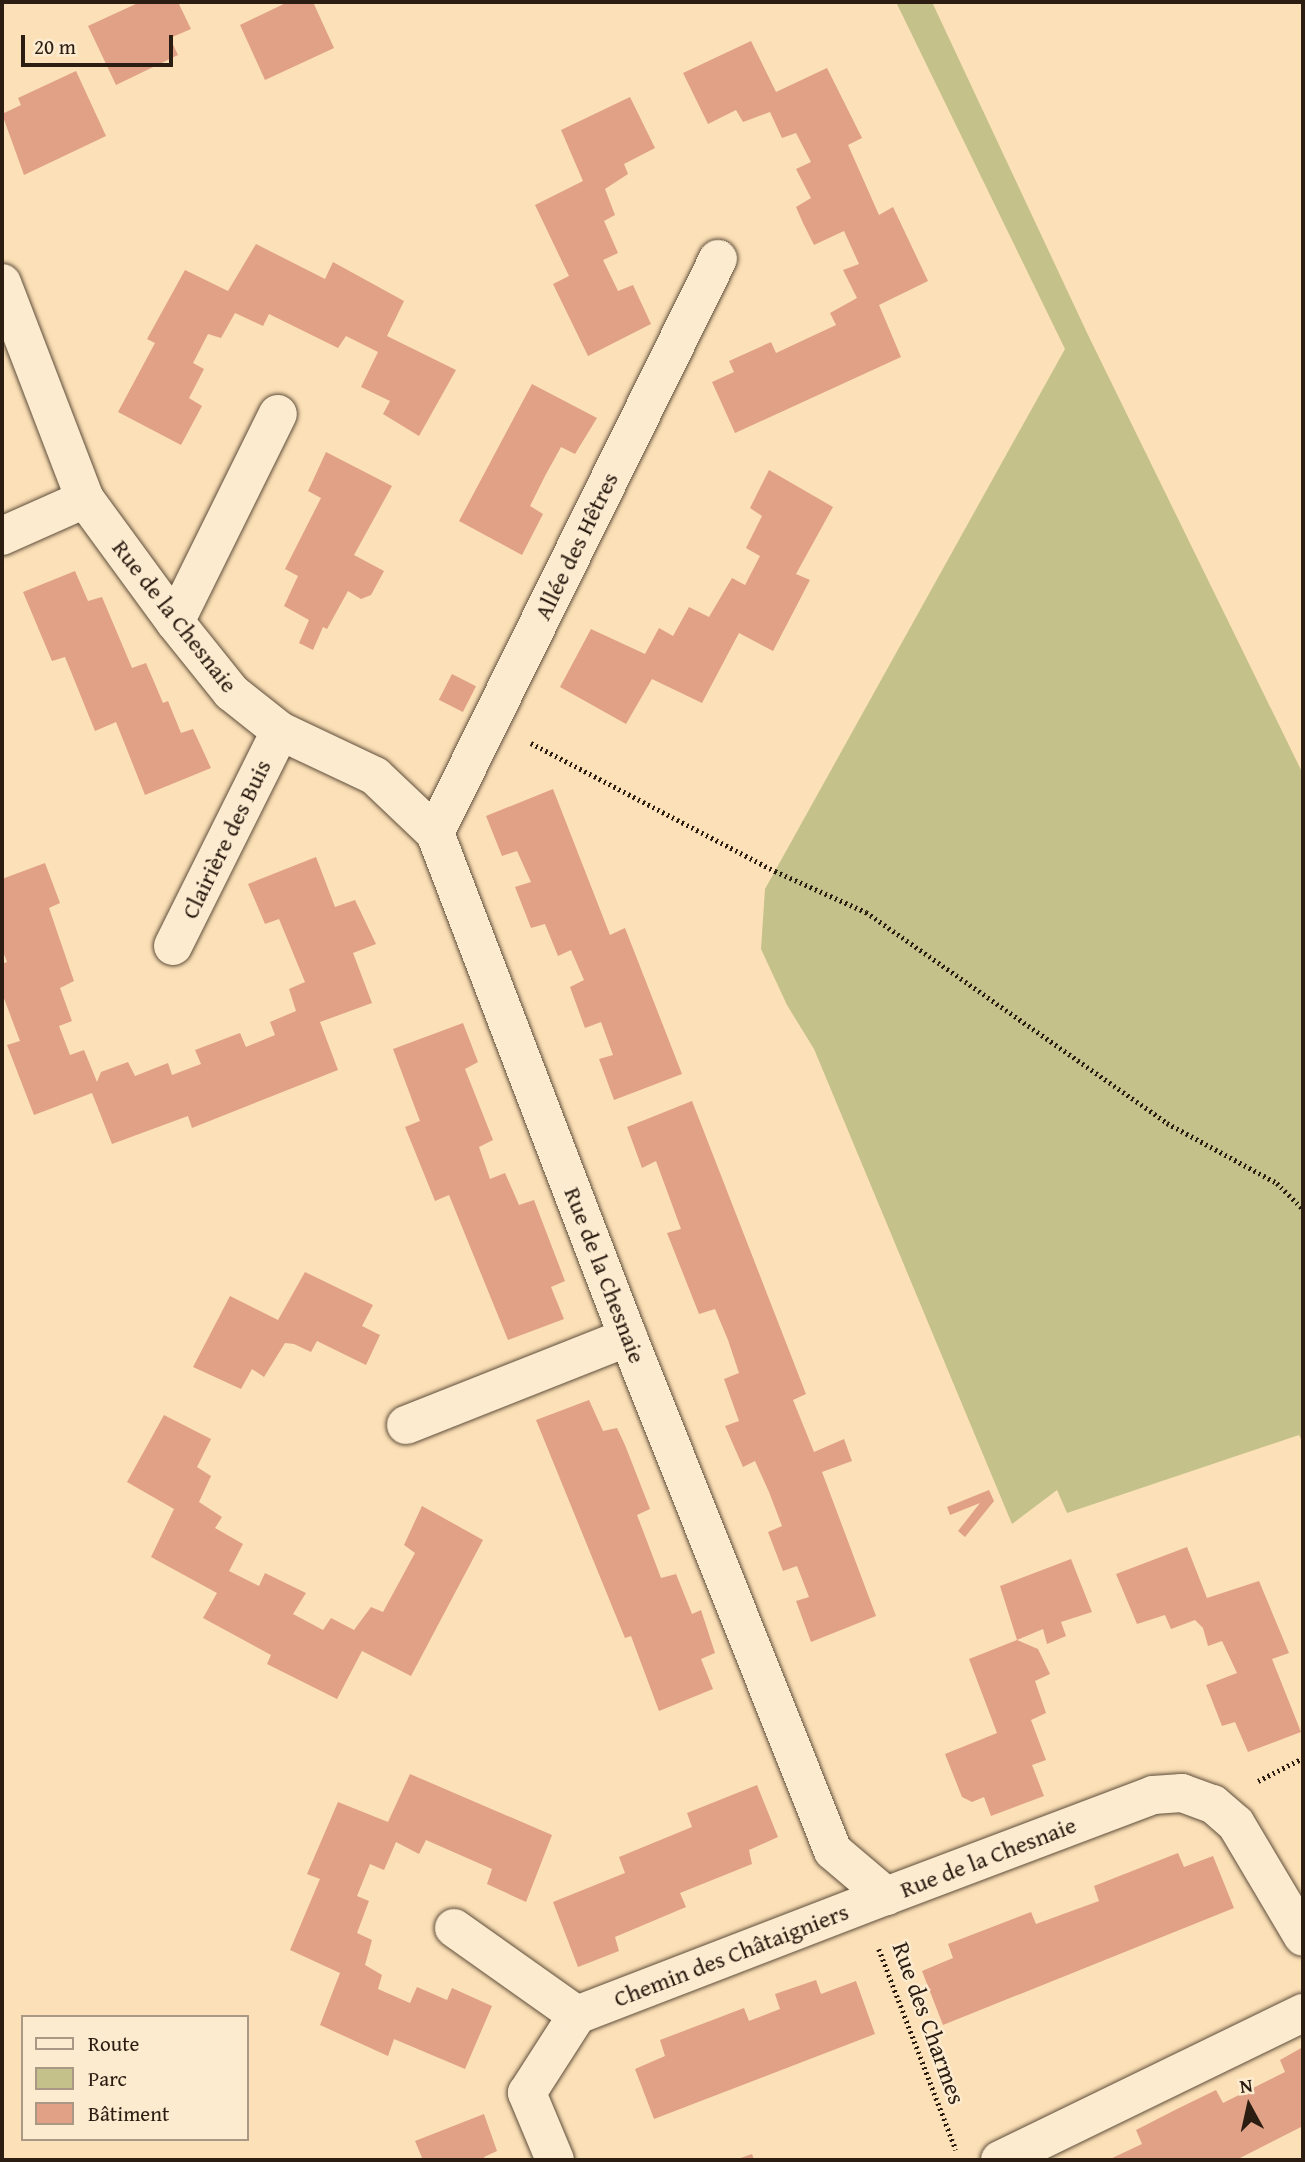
<!DOCTYPE html>
<meta charset="utf-8">
<style>
body{margin:0}
#map{position:relative;width:1305px;height:2162px;overflow:hidden;background:#fce0b7;font-family:"Gentium Book Plus",serif}
div>[style]{position:absolute}
.green>*{inset:0;background:#c5c18a}
.building>*{inset:0;background:#e0a186;transform-origin:0 0}
.path>*{height:4.5px;margin-top:-2.25px;transform-origin:0;background:repeating-linear-gradient(90deg,#2b1d12 0 2px,transparent 0 5.5px)}
.roads{filter:drop-shadow(0 0 2px #5f4e3b) drop-shadow(0 0 2px #5f4e3b)}
.minor>*{height:38px;margin:-19px;padding:0 19px;transform-origin:19px;border-radius:19px;background:#fdebd0}
span{translate:-50% -50%;white-space:nowrap;text-align:center;line-height:1.15;-webkit-text-stroke:5px #fdebd0;paint-order:stroke}
.street-label{font-size:24px;color:#2b1d12}
.frame{position:absolute;inset:0;border:4px solid #2b1d12;pointer-events:none}
.legend{position:absolute;left:21px;top:2015px;width:228px;height:126px;box-sizing:border-box;background:#fdebd0;border:2px solid #a99984;margin:0;padding:9px 12px;list-style:none;font-size:21px;color:#2b1d12}
.legend li{display:flex;align-items:center;gap:14px;height:35px}
.legend b{width:35px;border:2px solid #a99984}
.north{position:absolute;left:1214px;top:2071px;width:70px;height:70px;-webkit-text-stroke:5px #fdebd0;paint-order:stroke;rotate:352deg;font-size:19px;font-weight:700;line-height:28px;text-align:center;color:#2b1d12}
.north::after{content:'';display:block;margin:auto;width:24px;height:32px;background:#2b1d12;clip-path:polygon(50% 0,100% 100%,50% 72%,0 100%)}
.scale{position:absolute;left:21px;top:35px;width:152px;height:32px;box-sizing:border-box;border:4px solid #2b1d12;border-top:0;padding-left:9px;font-size:21px;line-height:24px;white-space:nowrap;color:#2b1d12;-webkit-text-stroke:5px #fdebd0;paint-order:stroke}
</style>
<div id="map">
<div class="green">
<div style="clip-path:polygon(896px 2px,932px 2px,1089px 337px,1303px 774px,1303px 1443px,1299px 1435px,1067px 1513px,1057px 1490px,1012px 1524px,814px 1049px,787px 1005px,761px 949px,765px 889px,1065px 349px)"></div>
</div>
<div class="building">
<div style="clip-path:polygon(140px 2px,178px 2px,191px 29px,170px 38px,178px 55px,116px 85px,88px 26px)"></div>
<div style="clip-path:polygon(288px 2px,313px 2px,334px 48px,265px 80px,240px 25px)"></div>
<div style="clip-path:polygon(751px 41px,776px 92px,827px 68px,862px 138px,848px 145px,879px 215px,893px 207px,928px 281px,879px 305px,901px 357px,735px 433px,712px 382px,734px 372px,729px 361px,771px 342px,776px 353px,836px 325px,830px 313px,857px 298px,843px 270px,859px 264px,844px 231px,814px 245px,803px 223px,796px 207px,811px 198px,796px 169px,811px 162px,796px 133px,782px 138px,770px 112px,743px 122px,736px 110px,708px 124px,683px 73px)"></div>
<div style="clip-path:polygon(76px 71px,106px 136px,24px 175px,2px 114px,21px 105px,18px 98px)"></div>
<div style="clip-path:polygon(630px 97px,655px 148px,624px 164px,628px 174px,605px 189px,615px 215px,604px 221px,618px 253px,603px 260px,618px 291px,633px 285px,651px 324px,588px 356px,553px 284px,569px 276px,535px 205px,583px 181px,561px 130px)"></div>
<div style="clip-path:polygon(256px 244px,325px 279px,333px 262px,404px 301px,387px 336px,456px 370px,419px 436px,383px 414px,390px 401px,361px 387px,378px 352px,346px 336px,338px 348px,269px 314px,263px 326px,235px 313px,221px 338px,208px 334px,193px 363px,204px 369px,189px 398px,202px 406px,181px 445px,118px 412px,155px 343px,147px 339px,185px 270px,228px 291px)"></div>
<div style="clip-path:polygon(532px 384px,597px 418px,575px 454px,561px 447px,545px 476px,530px 506px,543px 514px,522px 555px,459px 521px)"></div>
<div style="clip-path:polygon(326px 452px,392px 486px,354px 555px,384px 571px,371px 595px,361px 599px,348px 591px,327px 629px,323px 627px,313px 650px,299px 643px,309px 620px,284px 606px,298px 576px,285px 569px,321px 498px,308px 491px)"></div>
<div style="clip-path:polygon(769px 470px,833px 507px,796px 574px,810px 580px,773px 651px,739px 633px,702px 703px,652px 679px,626px 724px,560px 687px,591px 629px,645px 654px,659px 628px,673px 636px,689px 607px,709px 617px,732px 578px,745px 585px,760px 556px,746px 548px,762px 516px,750px 508px)"></div>
<div style="clip-path:polygon(75px 571px,88px 601px,102px 597px,132px 668px,146px 663px,163px 703px,168px 701px,181px 733px,193px 729px,211px 768px,145px 795px,116px 722px,95px 731px,65px 657px,52px 661px,23px 592px)"></div>
<div style="left:452px;top:674px;width:27px;height:29px;rotate:27deg"></div>
<div style="clip-path:polygon(553px 789px,610px 935px,625px 928px,682px 1074px,614px 1100px,599px 1059px,613px 1055px,601px 1022px,585px 1028px,570px 987px,584px 980px,571px 950px,558px 956px,545px 924px,531px 928px,515px 887px,531px 882px,517px 851px,502px 856px,486px 816px)"></div>
<div style="clip-path:polygon(316px 857px,335px 907px,355px 900px,376px 944px,353px 953px,372px 1003px,320px 1022px,338px 1070px,192px 1128px,188px 1116px,112px 1144px,92px 1093px,34px 1115px,7px 1045px,20px 1041px,2px 993px,2px 964px,7px 962px,2px 949px,2px 879px,45px 863px,60px 903px,49px 908px,74px 981px,60px 988px,72px 1021px,59px 1026px,70px 1055px,84px 1050px,97px 1082px,101px 1072px,128px 1062px,135px 1076px,168px 1063px,172px 1075px,201px 1064px,195px 1050px,240px 1033px,246px 1047px,275px 1035px,270px 1022px,296px 1011px,289px 989px,305px 982px,279px 919px,265px 924px,248px 884px)"></div>
<div style="clip-path:polygon(463px 1023px,478px 1062px,465px 1069px,493px 1140px,479px 1147px,490px 1179px,505px 1173px,519px 1205px,534px 1200px,565px 1281px,551px 1287px,564px 1319px,508px 1340px,449px 1195px,435px 1201px,405px 1127px,420px 1121px,393px 1049px)"></div>
<div style="clip-path:polygon(692px 1101px,806px 1394px,793px 1400px,814px 1452px,844px 1439px,852px 1461px,822px 1472px,876px 1616px,811px 1642px,796px 1601px,809px 1597px,797px 1566px,783px 1571px,768px 1532px,782px 1526px,769px 1492px,755px 1461px,743px 1467px,725px 1426px,739px 1421px,724px 1379px,739px 1373px,728px 1340px,715px 1309px,699px 1314px,667px 1233px,681px 1229px,656px 1161px,642px 1168px,627px 1127px)"></div>
<div style="clip-path:polygon(305px 1272px,373px 1305px,362px 1326px,380px 1335px,366px 1365px,317px 1341px,311px 1352px,294px 1344px,285px 1343px,264px 1377px,252px 1369px,241px 1389px,193px 1367px,230px 1296px,278px 1320px)"></div>
<div style="clip-path:polygon(589px 1400px,603px 1431px,617px 1428px,625px 1445px,650px 1509px,637px 1515px,661px 1578px,676px 1574px,692px 1614px,701px 1610px,715px 1653px,701px 1659px,713px 1689px,659px 1711px,631px 1636px,625px 1638px,536px 1420px)"></div>
<div style="clip-path:polygon(164px 1415px,211px 1439px,197px 1467px,211px 1476px,199px 1502px,222px 1517px,215px 1528px,243px 1544px,229px 1571px,259px 1586px,265px 1573px,306px 1593px,293px 1614px,323px 1630px,331px 1618px,354px 1630px,371px 1607px,383px 1612px,415px 1553px,404px 1545px,422px 1506px,483px 1540px,411px 1676px,362px 1651px,337px 1699px,267px 1664px,271px 1655px,203px 1618px,217px 1593px,151px 1557px,174px 1509px,127px 1482px)"></div>
<div style="clip-path:polygon(989px 1490px,994px 1501px,965px 1537px,958px 1531px,980px 1503px,950px 1515px,947px 1507px)"></div>
<div style="clip-path:polygon(1187px 1547px,1207px 1598px,1259px 1581px,1289px 1653px,1272px 1659px,1301px 1732px,1248px 1752px,1235px 1722px,1222px 1726px,1206px 1685px,1237px 1673px,1222px 1641px,1208px 1646px,1203px 1628px,1195px 1620px,1171px 1629px,1165px 1615px,1137px 1624px,1116px 1574px)"></div>
<div style="clip-path:polygon(1071px 1559px,1092px 1612px,1061px 1622px,1066px 1636px,1047px 1644px,1043px 1629px,1017px 1640px,1038px 1649px,1050px 1674px,1035px 1681px,1046px 1713px,1031px 1720px,1046px 1760px,1032px 1765px,1044px 1796px,991px 1816px,984px 1797px,972px 1802px,962px 1797px,945px 1754px,997px 1733px,969px 1659px,1017px 1640px,1000px 1586px)"></div>
<div style="clip-path:polygon(410px 1774px,552px 1835px,526px 1902px,487px 1884px,492px 1869px,426px 1840px,419px 1854px,396px 1842px,384px 1870px,370px 1864px,357px 1896px,369px 1901px,357px 1933px,372px 1940px,365px 1965px,382px 1975px,378px 1989px,410px 2003px,417px 1987px,447px 2000px,452px 1988px,492px 2006px,465px 2069px,394px 2039px,388px 2056px,320px 2025px,340px 1973px,290px 1950px,320px 1879px,307px 1874px,338px 1802px,388px 1822px)"></div>
<div style="clip-path:polygon(757px 1785px,778px 1837px,749px 1850px,752px 1864px,680px 1893px,686px 1907px,615px 1937px,619px 1951px,578px 1967px,553px 1902px,625px 1873px,619px 1857px,692px 1827px,687px 1813px)"></div>
<div style="clip-path:polygon(1178px 1853px,1184px 1867px,1213px 1856px,1234px 1908px,943px 2025px,922px 1971px,953px 1958px,948px 1944px,1031px 1912px,1036px 1924px,1099px 1901px,1094px 1886px)"></div>
<div style="clip-path:polygon(816px 1980px,821px 1994px,856px 1981px,875px 2034px,654px 2119px,635px 2069px,665px 2056px,660px 2040px,744px 2008px,749px 2021px,780px 2009px,775px 1994px)"></div>
<div style="clip-path:polygon(1303px 2047px,1303px 2126px,1236px 2160px,1108px 2160px,1142px 2144px,1136px 2130px,1177px 2109px,1216px 2090px,1223px 2103px,1285px 2072px,1280px 2060px)"></div>
<div style="clip-path:polygon(484px 2114px,497px 2151px,484px 2157px,485px 2160px,423px 2160px,415px 2141px)"></div>
<div style="clip-path:polygon(752px 2154px,754px 2160px,735px 2160px)"></div>
</div>
<div class="path">
<div style="left:531px;top:743px;width:276px;rotate:27.7deg"></div>
<div style="left:775px;top:871px;width:100px;rotate:24.3deg"></div>
<div style="left:866px;top:912px;width:368px;rotate:35deg"></div>
<div style="left:1167px;top:1123px;width:125px;rotate:28.6deg"></div>
<div style="left:1277px;top:1183px;width:37px;rotate:45deg"></div>
<div style="left:1258px;top:1781px;width:51px;rotate:-27.1deg"></div>
<div style="left:879px;top:1949px;width:215px;rotate:69deg"></div>
</div>
<div class="roads">
<div class="minor">
<div style="left:2px;top:283px;width:231px;rotate:69deg"></div>
<div style="left:85px;top:499px;width:152px;rotate:53.8deg"></div>
<div style="left:175px;top:622px;width:90px;rotate:51.3deg"></div>
<div style="left:231px;top:692px;width:63px;rotate:38.5deg"></div>
<div style="left:280px;top:731px;width:105px;rotate:25.3deg"></div>
<div style="left:375px;top:776px;width:83px;rotate:43.5deg"></div>
<div style="left:435px;top:833px;width:540px;rotate:69.05deg"></div>
<div style="left:628px;top:1337px;width:553px;rotate:68.26deg"></div>
<div style="left:833px;top:1851px;width:70px;rotate:40.3deg"></div>
<div style="left:886px;top:1896px;width:285px;rotate:-20.7deg"></div>
<div style="left:1153px;top:1795px;width:29px;rotate:-4deg"></div>
<div style="left:1182px;top:1793px;width:33px;rotate:20deg"></div>
<div style="left:1213px;top:1804px;width:30px;rotate:41deg"></div>
<div style="left:1236px;top:1824px;width:131px;rotate:59.3deg"></div>
<div style="left:2px;top:536px;width:91px;rotate:-24deg"></div>
<div style="left:175px;top:622px;width:232px;rotate:-63.7deg"></div>
<div style="left:435px;top:833px;width:640px;rotate:-63.76deg"></div>
<div style="left:173px;top:946px;width:240px;rotate:-63.5deg"></div>
<div style="left:406px;top:1425px;width:239px;rotate:-21.6deg"></div>
<div style="left:454px;top:1928px;width:151px;rotate:35.3deg"></div>
<div style="left:555px;top:2160px;width:73px;rotate:-112.7deg"></div>
<div style="left:527px;top:2093px;width:93px;rotate:-57.3deg"></div>
<div style="left:577px;top:2015px;width:331px;rotate:-21.1deg"></div>
<div style="left:1000px;top:2160px;width:337px;rotate:-25.9deg"></div>
</div>
</div>
<div class="street-label">
<span style="left:576px;top:546px;rotate:-64deg">Allée des Hêtres</span>
<span style="left:175px;top:616px;rotate:52deg">Rue de la Chesnaie</span>
<span style="left:226px;top:839px;rotate:-64deg">Clairière des Buis</span>
<span style="left:605px;top:1275px;rotate:69deg">Rue de la Chesnaie</span>
<span style="left:988px;top:1857px;rotate:-21deg">Rue de la Chesnaie</span>
<span style="left:731px;top:1955px;rotate:-21deg">Chemin des Châtaigniers</span>
<span style="left:929px;top:2023px;rotate:70deg">Rue des Charmes</span>
</div>
<div class="frame"></div>
<ul class="legend">
<li><b style="height:9px;background:#fdebd0"></b>Route</li>
<li><b style="height:19px;background:#c5c18a"></b>Parc</li>
<li><b style="height:19px;background:#e0a186"></b>Bâtiment</li>
</ul>
<div class="north">N</div>
<div class="scale">20 m</div>
</div>
